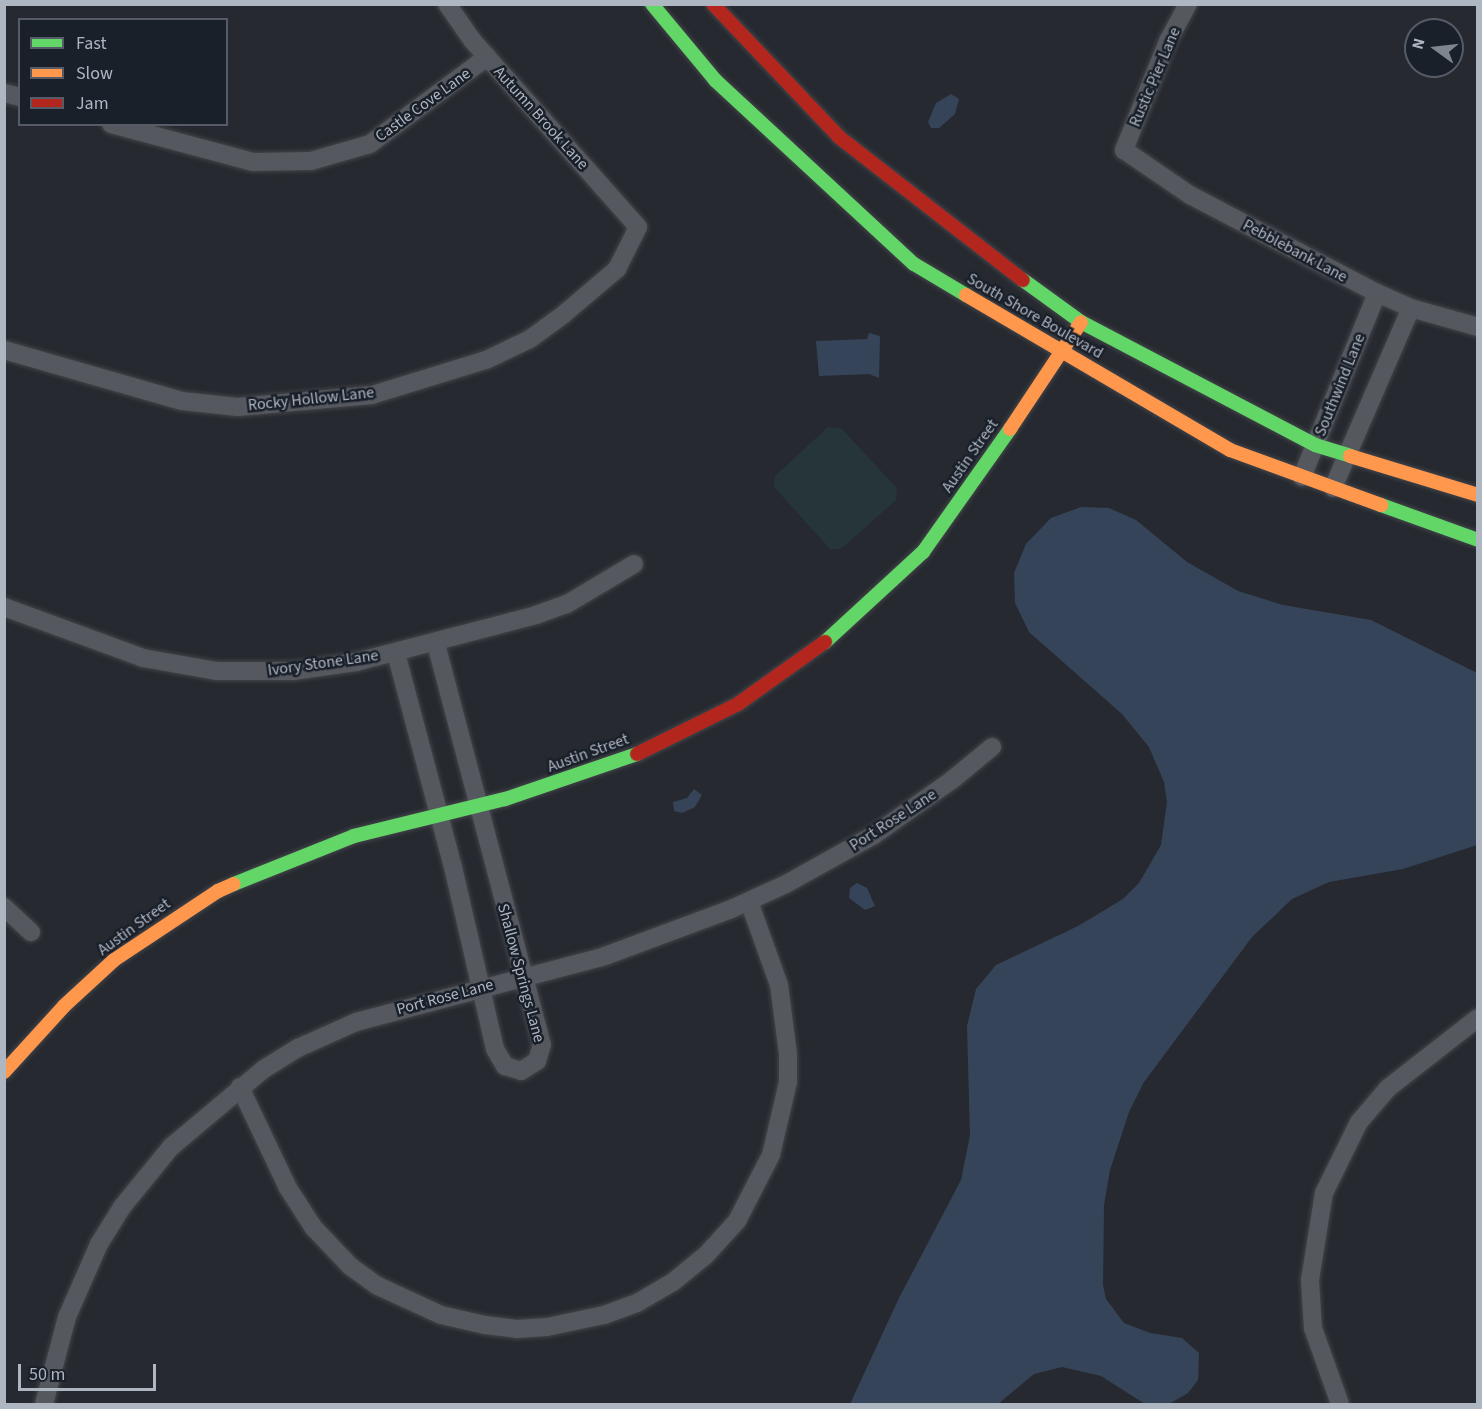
<!DOCTYPE html>
<style>
body{margin:0}
#map{position:relative;width:1482px;height:1409px;overflow:hidden;background:#262a30;font-family:"Source Sans 3",sans-serif}
div>[style]{position:absolute}
.green>*{inset:0;background:#263537}
.water>*{inset:0;background:#364459}
.roads{filter:drop-shadow(0 0 2px #424449) drop-shadow(0 0 2px #424449)}
.street>*{height:18px;margin:-9px;padding:0 9px;transform-origin:9px;border-radius:9px;background:#55585e}
.fast>*{height:14px;margin:-7px;padding:0 7px;transform-origin:7px;border-radius:7px;background:#63d668}
.slow>*{height:14px;margin:-7px;padding:0 7px;transform-origin:7px;border-radius:7px;background:#ff974d}
.jam>*{height:14px;margin:-7px;padding:0 7px;transform-origin:7px;border-radius:7px;background:#b3261e}
span{translate:-50% -50%;white-space:nowrap;text-align:center;line-height:1.15;-webkit-text-stroke:5px #1a202a;paint-order:stroke}
.street-label{font-size:16px;color:#aeb6c2}
.frame{position:absolute;inset:0;border:6px solid #aeb6c2;pointer-events:none}
.legend{position:absolute;left:18px;top:18px;width:210px;height:108px;box-sizing:border-box;background:#1a202a;border:2px solid #555c67;margin:0;padding:8px 10px;list-style:none;font-size:18px;color:#aeb6c2}
.legend li{display:flex;align-items:center;gap:12px;height:30px}
.legend b{width:30px;border:2px solid #555c67}
.north{position:absolute;left:1404px;top:18px;width:60px;height:60px;box-sizing:border-box;background:#1a202a;border:2px solid #555c67;border-radius:50%;rotate:285deg;font-size:16px;font-weight:700;line-height:24px;text-align:center;color:#aeb6c2}
.north::after{content:'';display:block;margin:auto;width:21px;height:27px;background:#7e858f;clip-path:polygon(50% 0,100% 100%,50% 72%,0 100%)}
.scale{position:absolute;left:18px;top:1364px;width:138px;height:27px;box-sizing:border-box;border:3px solid #aeb6c2;border-top:0;padding-left:8px;font-size:18px;line-height:21px;white-space:nowrap;color:#aeb6c2;-webkit-text-stroke:4px #1a202a;paint-order:stroke}
</style>
<div id="map">
<div class="green">
<div style="clip-path:polygon(828px 427px,842px 429px,897px 488px,896px 500px,841px 549px,830px 549px,774px 487px,775px 476px)"></div>
</div>
<div class="water">
<div style="clip-path:polygon(951px 94px,959px 99px,955px 114px,939px 128px,931px 128px,928px 122px,936px 103px)"></div>
<div style="clip-path:polygon(869px 333px,880px 336px,879px 378px,869px 374px,819px 376px,816px 341px,867px 339px)"></div>
<div style="clip-path:polygon(1081px 507px,1109px 508px,1136px 520px,1187px 562px,1238px 591px,1283px 605px,1371px 620px,1477px 673px,1477px 845px,1403px 869px,1329px 882px,1292px 899px,1252px 937px,1144px 1082px,1129px 1112px,1110px 1170px,1104px 1205px,1103px 1285px,1106px 1299px,1124px 1323px,1150px 1333px,1182px 1338px,1199px 1353px,1198px 1380px,1188px 1393px,1169px 1404px,1145px 1404px,1101px 1376px,1062px 1367px,1034px 1374px,998px 1404px,850px 1404px,899px 1298px,961px 1180px,970px 1135px,967px 1026px,976px 989px,996px 965px,1078px 926px,1123px 899px,1139px 883px,1161px 845px,1167px 802px,1164px 782px,1149px 747px,1122px 714px,1029px 632px,1015px 603px,1014px 573px,1026px 544px,1051px 518px)"></div>
<div style="clip-path:polygon(694px 789px,702px 795px,695px 807px,682px 813px,674px 811px,673px 802px,687px 798px)"></div>
<div style="clip-path:polygon(857px 883px,867px 888px,875px 906px,865px 910px,849px 898px,850px 888px)"></div>
</div>
<div class="roads">
<div class="street">
<div style="left:1188px;top:4px;width:42px;rotate:118.4deg"></div>
<div style="left:1168px;top:41px;width:118px;rotate:112deg"></div>
<div style="left:1124px;top:150px;width:80px;rotate:34.3deg"></div>
<div style="left:1190px;top:195px;width:211px;rotate:27.7deg"></div>
<div style="left:1377px;top:293px;width:37px;rotate:24deg"></div>
<div style="left:1411px;top:308px;width:70px;rotate:15.8deg"></div>
<div style="left:4px;top:93px;width:16px;rotate:14deg"></div>
<div style="left:111px;top:124px;width:147px;rotate:15deg"></div>
<div style="left:253px;top:162px;width:58px;rotate:-1deg"></div>
<div style="left:311px;top:161px;width:61px;rotate:-16.1deg"></div>
<div style="left:370px;top:144px;width:146px;rotate:-36.6deg"></div>
<div style="left:4px;top:350px;width:185px;rotate:16deg"></div>
<div style="left:182px;top:401px;width:56px;rotate:6.1deg"></div>
<div style="left:238px;top:407px;width:135px;rotate:-5.1deg"></div>
<div style="left:372px;top:395px;width:119px;rotate:-17.1deg"></div>
<div style="left:486px;top:360px;width:49px;rotate:-25.5deg"></div>
<div style="left:530px;top:339px;width:42px;rotate:-36.3deg"></div>
<div style="left:564px;top:314px;width:70px;rotate:-40.3deg"></div>
<div style="left:617px;top:269px;width:47px;rotate:-63.4deg"></div>
<div style="left:638px;top:227px;width:250px;rotate:-131.6deg"></div>
<div style="left:472px;top:40px;width:44px;rotate:-124.8deg"></div>
<div style="left:1302px;top:477px;width:199px;rotate:-67.8deg"></div>
<div style="left:1333px;top:488px;width:196px;rotate:-66.6deg"></div>
<div style="left:4px;top:607px;width:148px;rotate:20.1deg"></div>
<div style="left:143px;top:658px;width:74px;rotate:10.1deg"></div>
<div style="left:216px;top:671px;width:77px"></div>
<div style="left:293px;top:671px;width:64px;rotate:-8.1deg"></div>
<div style="left:356px;top:662px;width:186px;rotate:-14.6deg"></div>
<div style="left:536px;top:615px;width:33px;rotate:-20deg"></div>
<div style="left:567px;top:604px;width:78px;rotate:-30.8deg"></div>
<div style="left:396px;top:653px;width:221px;rotate:75.1deg"></div>
<div style="left:453px;top:867px;width:187px;rotate:77deg"></div>
<div style="left:495px;top:1049px;width:20px;rotate:60deg"></div>
<div style="left:505px;top:1066px;width:17px;rotate:17deg"></div>
<div style="left:521px;top:1071px;width:19px;rotate:-32deg"></div>
<div style="left:537px;top:1061px;width:17px;rotate:-73deg"></div>
<div style="left:542px;top:1045px;width:416px;rotate:-104.8deg"></div>
<div style="left:4px;top:907px;width:37px;rotate:43deg"></div>
<div style="left:240px;top:1087px;width:112px;rotate:64.6deg"></div>
<div style="left:288px;top:1188px;width:46px;rotate:57.3deg"></div>
<div style="left:313px;top:1227px;width:54px;rotate:46.5deg"></div>
<div style="left:350px;top:1266px;width:34px;rotate:36deg"></div>
<div style="left:378px;top:1286px;width:69px;rotate:24.7deg"></div>
<div style="left:441px;top:1315px;width:45px;rotate:12.8deg"></div>
<div style="left:485px;top:1325px;width:32px;rotate:7deg"></div>
<div style="left:517px;top:1329px;width:30px;rotate:-4deg"></div>
<div style="left:547px;top:1327px;width:58px;rotate:-11.9deg"></div>
<div style="left:604px;top:1315px;width:35px;rotate:-20deg"></div>
<div style="left:637px;top:1303px;width:42px;rotate:-30.3deg"></div>
<div style="left:673px;top:1282px;width:43px;rotate:-39.3deg"></div>
<div style="left:706px;top:1255px;width:46px;rotate:-47.6deg"></div>
<div style="left:737px;top:1221px;width:74px;rotate:-62.7deg"></div>
<div style="left:771px;top:1155px;width:75px;rotate:-76.9deg"></div>
<div style="left:788px;top:1082px;width:28px;rotate:-90deg"></div>
<div style="left:788px;top:1054px;width:70px;rotate:-97.4deg"></div>
<div style="left:779px;top:985px;width:89px;rotate:-109.7deg"></div>
<div style="left:44px;top:1404px;width:90px;rotate:-75.2deg"></div>
<div style="left:67px;top:1317px;width:80px;rotate:-66.3deg"></div>
<div style="left:99px;top:1244px;width:44px;rotate:-58.1deg"></div>
<div style="left:122px;top:1207px;width:77px;rotate:-50.8deg"></div>
<div style="left:171px;top:1147px;width:121px;rotate:-40deg"></div>
<div style="left:264px;top:1069px;width:40px;rotate:-32deg"></div>
<div style="left:298px;top:1048px;width:64px;rotate:-24.1deg"></div>
<div style="left:356px;top:1022px;width:258px;rotate:-14.8deg"></div>
<div style="left:605px;top:956px;width:132px;rotate:-20.4deg"></div>
<div style="left:729px;top:910px;width:63px;rotate:-24.5deg"></div>
<div style="left:786px;top:884px;width:101px;rotate:-29.1deg"></div>
<div style="left:874px;top:835px;width:95px;rotate:-35.2deg"></div>
<div style="left:952px;top:780px;width:52px;rotate:-39.5deg"></div>
<div style="left:1340px;top:1404px;width:81px;rotate:-109.6deg"></div>
<div style="left:1313px;top:1328px;width:48px;rotate:-93.6deg"></div>
<div style="left:1310px;top:1280px;width:88px;rotate:-80.9deg"></div>
<div style="left:1324px;top:1193px;width:79px;rotate:-63.8deg"></div>
<div style="left:1359px;top:1122px;width:45px;rotate:-49.5deg"></div>
<div style="left:1388px;top:1088px;width:114px;rotate:-37.9deg"></div>
</div>
<div class="fast">
<div style="left:652px;top:4px;width:99px;rotate:50.3deg"></div>
<div style="left:715px;top:80px;width:271px;rotate:42.8deg"></div>
<div style="left:914px;top:264px;width:61px;rotate:30.8deg"></div>
<div style="left:1023px;top:280px;width:72px;rotate:35.9deg"></div>
<div style="left:1081px;top:322px;width:264px;rotate:27.7deg"></div>
<div style="left:1315px;top:445px;width:37px;rotate:17deg"></div>
<div style="left:1381px;top:505px;width:103px;rotate:19.8deg"></div>
<div style="left:825px;top:642px;width:133px;rotate:-42.6deg"></div>
<div style="left:923px;top:552px;width:151px;rotate:-54.7deg"></div>
<div style="left:234px;top:884px;width:129px;rotate:-21.8deg"></div>
<div style="left:354px;top:836px;width:155px;rotate:-13.8deg"></div>
<div style="left:505px;top:799px;width:139px;rotate:-18.8deg"></div>
</div>
<div class="slow">
<div style="left:966px;top:295px;width:306px;rotate:30.4deg"></div>
<div style="left:1230px;top:450px;width:161px;rotate:20deg"></div>
<div style="left:1010px;top:429px;width:128px;rotate:-56.4deg"></div>
<div style="left:1350px;top:456px;width:134px;rotate:16.9deg"></div>
<div style="left:4px;top:1072px;width:89px;rotate:-47.7deg"></div>
<div style="left:64px;top:1006px;width:68px;rotate:-42.6deg"></div>
<div style="left:114px;top:960px;width:125px;rotate:-33.6deg"></div>
<div style="left:218px;top:891px;width:17px;rotate:-24deg"></div>
</div>
<div class="jam">
<div style="left:713px;top:4px;width:183px;rotate:46.5deg"></div>
<div style="left:839px;top:137px;width:233px;rotate:37.9deg"></div>
<div style="left:637px;top:754px;width:113px;rotate:-26.3deg"></div>
<div style="left:738px;top:704px;width:107px;rotate:-35.5deg"></div>
</div>
</div>
<div class="street-label">
<span style="left:1155px;top:77px;rotate:-67deg">Rustic Pier Lane</span>
<span style="left:423px;top:105px;rotate:-36deg">Castle Cove Lane</span>
<span style="left:541px;top:118px;rotate:48deg">Autumn Brook Lane</span>
<span style="left:1295px;top:251px;rotate:28deg">Pebblebank Lane</span>
<span style="left:1035px;top:316px;rotate:30deg">South Shore Boulevard</span>
<span style="left:1340px;top:385px;rotate:-68deg">Southwind Lane</span>
<span style="left:311px;top:399px;rotate:-6deg">Rocky Hollow Lane</span>
<span style="left:970px;top:456px;rotate:-55deg">Austin Street</span>
<span style="left:323px;top:663px;rotate:-8deg">Ivory Stone Lane</span>
<span style="left:588px;top:753px;rotate:-20deg">Austin Street</span>
<span style="left:893px;top:820px;rotate:-33deg">Port Rose Lane</span>
<span style="left:134px;top:927px;rotate:-36deg">Austin Street</span>
<span style="left:521px;top:973px;rotate:75deg">Shallow Springs Lane</span>
<span style="left:445px;top:997px;rotate:-15deg">Port Rose Lane</span>
</div>
<div class="frame"></div>
<ul class="legend">
<li><b style="height:8px;background:#63d668"></b>Fast</li>
<li><b style="height:8px;background:#ff974d"></b>Slow</li>
<li><b style="height:8px;background:#b3261e"></b>Jam</li>
</ul>
<div class="north">N</div>
<div class="scale">50 m</div>
</div>
